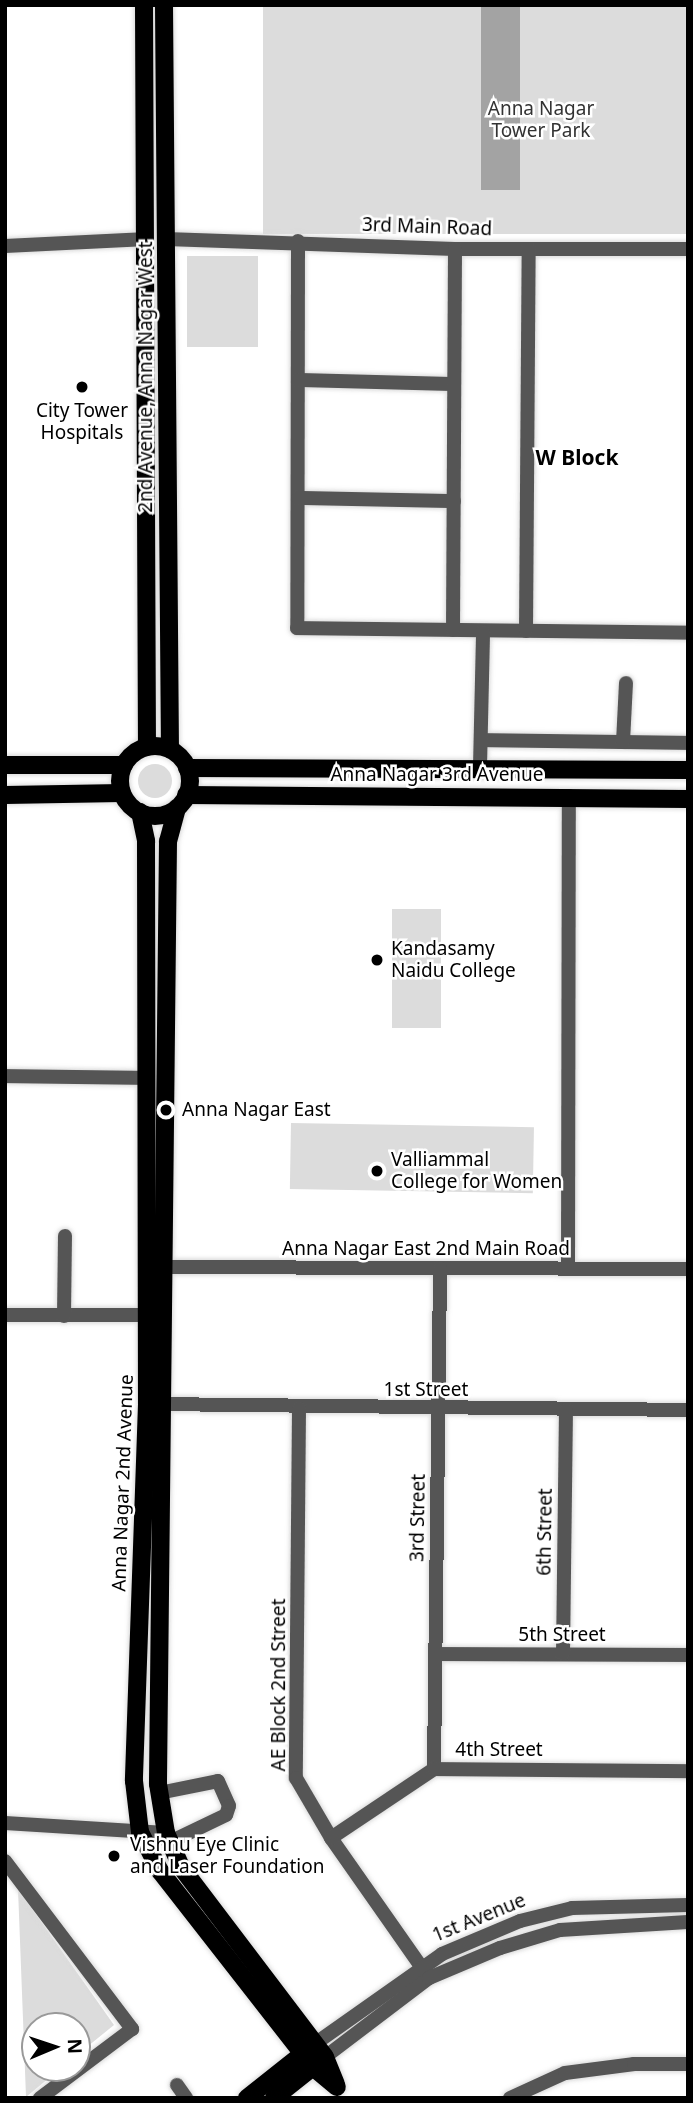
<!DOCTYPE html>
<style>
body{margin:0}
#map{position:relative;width:693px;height:2103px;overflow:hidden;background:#fff;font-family:"Noto Sans",sans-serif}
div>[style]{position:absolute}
.green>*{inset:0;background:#dcdcdc;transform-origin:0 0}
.round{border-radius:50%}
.water>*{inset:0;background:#a3a3a3;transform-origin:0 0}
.roads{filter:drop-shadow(0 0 2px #dbdbdb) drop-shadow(0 0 2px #dbdbdb)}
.minor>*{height:14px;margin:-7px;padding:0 7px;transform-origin:7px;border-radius:7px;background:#555}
.major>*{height:18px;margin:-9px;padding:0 9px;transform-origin:9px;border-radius:9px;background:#000}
.major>.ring{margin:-9px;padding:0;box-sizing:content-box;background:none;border:18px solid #000;border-radius:50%}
.dots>*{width:19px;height:19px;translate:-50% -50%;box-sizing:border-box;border:4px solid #fff;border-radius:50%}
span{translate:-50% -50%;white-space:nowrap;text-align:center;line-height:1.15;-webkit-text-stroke:5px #fff;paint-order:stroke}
.park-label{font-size:19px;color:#333}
.street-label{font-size:19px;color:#000}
.poi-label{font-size:19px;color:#000}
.left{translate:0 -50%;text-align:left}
.neighbourhood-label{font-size:21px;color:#000;font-weight:700}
.frame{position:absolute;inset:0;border:7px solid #000;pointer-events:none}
.north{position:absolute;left:21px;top:2012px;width:70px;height:70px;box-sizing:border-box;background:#fff;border:2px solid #999;border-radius:50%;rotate:88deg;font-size:19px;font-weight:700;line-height:28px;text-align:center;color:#000}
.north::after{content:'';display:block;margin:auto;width:24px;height:32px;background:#000;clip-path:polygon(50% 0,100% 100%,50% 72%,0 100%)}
</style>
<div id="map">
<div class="green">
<div style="left:263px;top:5px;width:425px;height:229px"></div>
<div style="left:187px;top:256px;width:71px;height:91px"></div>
<div class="round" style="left:138px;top:764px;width:34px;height:34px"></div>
<div style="left:392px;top:909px;width:49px;height:119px"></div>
<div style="left:291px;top:1123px;width:243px;height:66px;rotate:1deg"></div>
<div style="clip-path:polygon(18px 1889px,114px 2025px,77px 2055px,77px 2026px,35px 2026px,35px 2068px,61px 2068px,26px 2097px)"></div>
</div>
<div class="water">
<div style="left:481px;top:5px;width:39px;height:185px"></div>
</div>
<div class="roads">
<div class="minor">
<div style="left:166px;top:239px;width:289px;rotate:2deg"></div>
<div style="left:455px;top:249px;width:233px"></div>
<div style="left:298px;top:241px;width:387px;rotate:90.1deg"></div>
<div style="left:297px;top:628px;width:391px;rotate:0.7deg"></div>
<div style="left:5px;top:246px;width:142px;rotate:-2.8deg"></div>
<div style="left:298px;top:380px;width:156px;rotate:1.5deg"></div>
<div style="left:298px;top:498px;width:156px;rotate:1.1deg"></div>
<div style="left:453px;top:630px;width:381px;rotate:-89.7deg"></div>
<div style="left:526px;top:631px;width:382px;rotate:-89.6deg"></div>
<div style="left:481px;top:740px;width:207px;rotate:0.8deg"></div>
<div style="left:623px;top:742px;width:59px;rotate:-87.1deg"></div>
<div style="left:480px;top:767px;width:135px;rotate:-88.7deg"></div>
<div style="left:5px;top:1076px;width:141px;rotate:0.8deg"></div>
<div style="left:164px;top:1267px;width:524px;rotate:0.22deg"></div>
<div style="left:568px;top:1269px;width:473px;rotate:-89.9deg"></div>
<div style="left:5px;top:1315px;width:142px"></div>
<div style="left:64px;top:1316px;width:80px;rotate:-89.3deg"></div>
<div style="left:154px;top:1404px;width:534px;rotate:0.64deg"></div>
<div style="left:299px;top:1408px;width:370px;rotate:90.5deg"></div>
<div style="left:296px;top:1778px;width:69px;rotate:59.7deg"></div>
<div style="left:331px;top:1838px;width:171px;rotate:55deg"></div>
<div style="left:436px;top:1654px;width:252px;rotate:0.2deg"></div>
<div style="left:563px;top:1654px;width:244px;rotate:-89.3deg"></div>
<div style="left:434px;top:1769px;width:501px;rotate:-89.31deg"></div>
<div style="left:159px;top:1793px;width:60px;rotate:-11.5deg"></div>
<div style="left:218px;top:1781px;width:27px;rotate:66deg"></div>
<div style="left:229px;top:1806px;width:9px;rotate:108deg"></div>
<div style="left:226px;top:1815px;width:62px;rotate:154.3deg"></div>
<div style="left:5px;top:1823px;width:161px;rotate:3.6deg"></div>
<div style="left:331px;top:1838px;width:124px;rotate:-33.8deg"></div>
<div style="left:434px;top:1769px;width:254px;rotate:0.5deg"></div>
<div style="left:5px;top:1861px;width:211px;rotate:52.9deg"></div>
<div style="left:132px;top:2029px;width:115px;rotate:143.1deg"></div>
<div style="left:316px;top:2043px;width:154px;rotate:-35.2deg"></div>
<div style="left:442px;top:1954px;width:85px;rotate:-22.9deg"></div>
<div style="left:520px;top:1921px;width:54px;rotate:-14deg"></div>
<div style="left:572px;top:1908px;width:116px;rotate:-1.5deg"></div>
<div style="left:325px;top:2057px;width:131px;rotate:-37.2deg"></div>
<div style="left:429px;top:1978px;width:77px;rotate:-22.9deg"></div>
<div style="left:500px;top:1948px;width:63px;rotate:-16.7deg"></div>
<div style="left:560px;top:1930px;width:128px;rotate:-3.6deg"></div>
<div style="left:177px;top:2085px;width:16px;rotate:55deg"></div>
<div style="left:510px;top:2098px;width:60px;rotate:-24.4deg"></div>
<div style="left:565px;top:2073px;width:70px;rotate:-7.4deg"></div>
<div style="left:634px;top:2064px;width:54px"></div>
</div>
<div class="major">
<div style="left:144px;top:5px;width:742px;rotate:89.77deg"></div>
<div style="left:164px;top:5px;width:744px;rotate:89.54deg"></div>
<div class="ring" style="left:120px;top:746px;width:52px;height:52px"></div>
<div style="left:5px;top:765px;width:119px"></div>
<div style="left:187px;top:768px;width:501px;rotate:0.23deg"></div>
<div style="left:5px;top:795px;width:117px;rotate:-1deg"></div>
<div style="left:186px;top:795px;width:502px;rotate:0.46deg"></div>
<div style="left:177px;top:808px;width:34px;rotate:105deg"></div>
<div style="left:168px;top:841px;width:943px;rotate:90.61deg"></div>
<div style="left:158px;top:1784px;width:50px;rotate:80.7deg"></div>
<div style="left:166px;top:1833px;width:37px;rotate:66deg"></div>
<div style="left:181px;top:1867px;width:238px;rotate:52.8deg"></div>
<div style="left:325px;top:2057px;width:29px;rotate:68deg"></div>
<div style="left:140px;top:812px;width:30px;rotate:78deg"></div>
<div style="left:146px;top:841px;width:563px;rotate:89.9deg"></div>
<div style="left:147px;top:1404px;width:377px;rotate:92deg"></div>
<div style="left:134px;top:1781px;width:51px;rotate:83.3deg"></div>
<div style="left:140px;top:1832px;width:44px;rotate:62.9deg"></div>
<div style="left:160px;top:1871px;width:249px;rotate:52deg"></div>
<div style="left:313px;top:2067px;width:31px;rotate:40deg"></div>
<div style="left:247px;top:2098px;width:80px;rotate:-38.4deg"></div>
<div style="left:274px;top:2098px;width:63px;rotate:-38.5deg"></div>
</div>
</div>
<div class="dots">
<div style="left:82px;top:387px;background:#000"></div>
<div style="left:377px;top:960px;background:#000"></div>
<div style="left:166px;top:1110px;background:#000"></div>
<div style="left:377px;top:1171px;background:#000"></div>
<div style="left:114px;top:1856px;background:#000"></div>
</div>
<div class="park-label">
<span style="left:541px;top:120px">Anna Nagar<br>Tower Park</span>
</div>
<div class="street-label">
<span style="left:427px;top:227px;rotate:2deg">3rd Main Road</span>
<span style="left:146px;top:377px;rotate:-90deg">2nd Avenue, Anna Nagar West</span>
<span style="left:437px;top:775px">Anna Nagar 3rd Avenue</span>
<span style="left:426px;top:1249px">Anna Nagar East 2nd Main Road</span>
<span style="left:426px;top:1390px">1st Street</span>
<span style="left:123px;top:1483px;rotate:-88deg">Anna Nagar 2nd Avenue</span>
<span style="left:418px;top:1518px;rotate:-89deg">3rd Street</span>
<span style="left:545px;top:1532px;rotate:-89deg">6th Street</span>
<span style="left:562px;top:1635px">5th Street</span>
<span style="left:279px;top:1685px;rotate:-90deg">AE Block 2nd Street</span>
<span style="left:499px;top:1750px">4th Street</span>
<span style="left:479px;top:1918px;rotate:-22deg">1st Avenue</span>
</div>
<div class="poi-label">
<span style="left:82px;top:422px">City Tower<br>Hospitals</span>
<span class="left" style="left:391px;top:960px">Kandasamy<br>Naidu College</span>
<span class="left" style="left:182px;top:1110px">Anna Nagar East</span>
<span class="left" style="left:391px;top:1171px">Valliammal<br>College for Women</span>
<span class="left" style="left:130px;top:1856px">Vishnu Eye Clinic<br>and Laser Foundation</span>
</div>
<div class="neighbourhood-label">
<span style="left:577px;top:457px">W Block</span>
</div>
<div class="frame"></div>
<div class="north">N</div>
</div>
